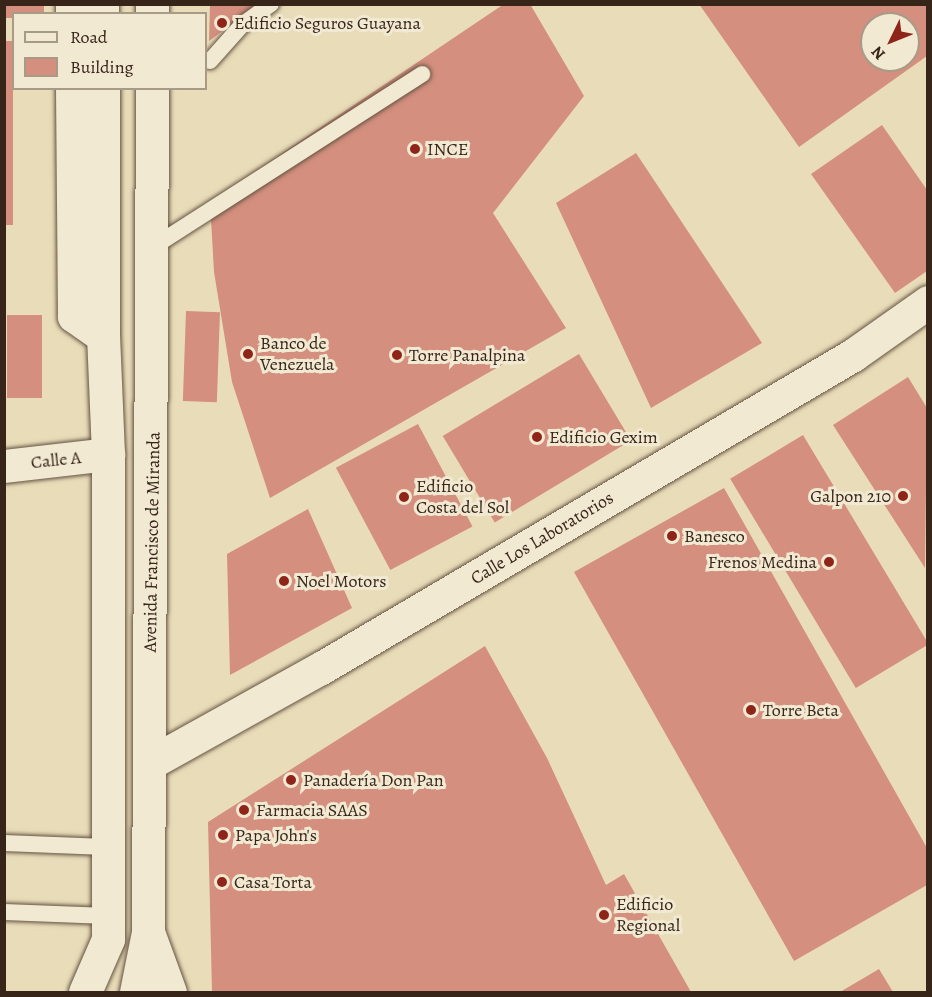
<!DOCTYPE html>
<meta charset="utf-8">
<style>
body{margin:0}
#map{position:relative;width:932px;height:997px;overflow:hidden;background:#e9ddb9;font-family:Alegreya,serif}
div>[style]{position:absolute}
.building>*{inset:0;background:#d48f7e;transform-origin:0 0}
.roads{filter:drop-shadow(0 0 2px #645342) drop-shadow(0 0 2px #645342)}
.service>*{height:16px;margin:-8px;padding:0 8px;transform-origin:8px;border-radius:8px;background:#f1e9d2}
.minor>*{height:33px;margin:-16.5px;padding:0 16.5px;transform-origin:16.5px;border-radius:16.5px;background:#f1e9d2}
.secondary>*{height:33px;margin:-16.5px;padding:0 16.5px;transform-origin:16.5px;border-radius:16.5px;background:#f1e9d2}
.dots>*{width:16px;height:16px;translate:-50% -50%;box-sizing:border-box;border:3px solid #f1e9d2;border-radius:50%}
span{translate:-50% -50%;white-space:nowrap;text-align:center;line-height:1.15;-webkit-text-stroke:6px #f1e9d2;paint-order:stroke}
.poi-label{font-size:18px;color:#38251a}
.left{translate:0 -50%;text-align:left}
.right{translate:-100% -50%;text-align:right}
.street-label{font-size:18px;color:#38251a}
.frame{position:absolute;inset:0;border:6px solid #38251a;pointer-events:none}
.legend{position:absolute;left:12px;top:12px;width:195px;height:78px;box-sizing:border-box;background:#f1e9d2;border:2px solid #a79b88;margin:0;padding:8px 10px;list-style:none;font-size:18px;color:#38251a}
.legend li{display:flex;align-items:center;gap:12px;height:30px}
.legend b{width:30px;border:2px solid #a79b88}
.north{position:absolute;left:860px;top:12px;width:60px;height:60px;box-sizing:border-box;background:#f1e9d2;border:2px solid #a79b88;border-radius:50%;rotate:227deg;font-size:16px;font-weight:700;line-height:24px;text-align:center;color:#38251a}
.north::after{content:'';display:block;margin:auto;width:21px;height:27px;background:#8f2418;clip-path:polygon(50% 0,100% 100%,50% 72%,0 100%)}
</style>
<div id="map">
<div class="building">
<div style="clip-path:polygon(4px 4px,44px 4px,44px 14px,14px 14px,14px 18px,4px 18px)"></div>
<div style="clip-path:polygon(210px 4px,259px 4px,209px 41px)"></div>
<div style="clip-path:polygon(504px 4px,530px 4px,584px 96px,493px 213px,566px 328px,270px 498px,232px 382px,214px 272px,210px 202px)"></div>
<div style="clip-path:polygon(evenodd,699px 4px,927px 4px,927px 56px,799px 147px,699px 4px,872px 24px,908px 24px,908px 60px,872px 60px,872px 24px)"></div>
<div style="left:4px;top:41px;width:9px;height:184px"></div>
<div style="clip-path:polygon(882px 125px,927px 190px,927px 271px,895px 293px,811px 174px)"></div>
<div style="clip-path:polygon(636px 153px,762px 343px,651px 408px,556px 203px)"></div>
<div style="left:186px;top:311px;width:34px;height:90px;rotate:2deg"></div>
<div style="left:7px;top:315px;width:35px;height:83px"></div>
<div style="left:579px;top:354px;width:101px;height:159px;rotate:59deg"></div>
<div style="clip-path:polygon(908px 377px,927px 408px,925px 568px,833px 425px)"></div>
<div style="left:418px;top:424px;width:116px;height:93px;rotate:62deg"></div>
<div style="left:803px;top:435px;width:244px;height:85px;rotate:59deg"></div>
<div style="clip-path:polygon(724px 488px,927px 848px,927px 885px,794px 961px,574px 572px)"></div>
<div style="clip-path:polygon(308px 509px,352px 608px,230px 675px,227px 554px)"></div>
<div style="clip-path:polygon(485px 646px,547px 758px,606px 885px,624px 874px,691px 992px,212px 992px,208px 822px)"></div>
<div style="clip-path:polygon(879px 969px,893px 992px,840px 992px)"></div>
</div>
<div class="roads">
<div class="service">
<div style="left:210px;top:61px;width:48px;rotate:-48.4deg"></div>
<div style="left:242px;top:25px;width:36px;rotate:-36deg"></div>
<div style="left:153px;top:247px;width:320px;rotate:-32.7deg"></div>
<div style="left:4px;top:843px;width:102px;rotate:2.2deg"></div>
<div style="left:4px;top:912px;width:104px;rotate:2.2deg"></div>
</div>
<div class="minor">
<div style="left:72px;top:4px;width:10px;rotate:90deg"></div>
<div style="left:72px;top:88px;width:228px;rotate:89.5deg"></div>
<div style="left:74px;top:316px;width:35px;rotate:35deg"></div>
<div style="left:4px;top:466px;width:105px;rotate:-6.6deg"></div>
<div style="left:150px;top:763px;width:196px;rotate:-29.1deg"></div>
<div style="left:321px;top:668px;width:617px;rotate:-30.47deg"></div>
<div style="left:853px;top:355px;width:92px;rotate:-35.2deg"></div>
</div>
<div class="secondary">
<div style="left:102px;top:4px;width:10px;rotate:90deg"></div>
<div style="left:152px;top:4px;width:10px;rotate:90deg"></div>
<div style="left:152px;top:88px;width:844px;rotate:90.27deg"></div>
<div style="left:148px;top:932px;width:64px;rotate:69.9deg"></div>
<div style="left:85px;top:992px;width:58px;rotate:-66.5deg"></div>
<div style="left:108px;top:939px;width:485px;rotate:-90deg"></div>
<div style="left:108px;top:454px;width:118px;rotate:-92.4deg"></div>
<div style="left:103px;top:336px;width:248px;rotate:-90deg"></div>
<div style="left:136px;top:992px;width:61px;rotate:-78.7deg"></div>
</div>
</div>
<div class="dots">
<div style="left:222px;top:23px;background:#8f2418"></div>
<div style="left:415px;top:149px;background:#8f2418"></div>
<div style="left:248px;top:354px;background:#8f2418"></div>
<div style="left:397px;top:355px;background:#8f2418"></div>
<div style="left:537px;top:437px;background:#8f2418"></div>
<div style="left:903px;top:496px;background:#8f2418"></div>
<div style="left:404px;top:497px;background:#8f2418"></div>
<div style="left:672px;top:536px;background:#8f2418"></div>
<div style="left:829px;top:562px;background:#8f2418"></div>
<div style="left:284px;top:581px;background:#8f2418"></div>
<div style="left:751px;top:710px;background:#8f2418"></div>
<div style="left:291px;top:780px;background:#8f2418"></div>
<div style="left:244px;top:810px;background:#8f2418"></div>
<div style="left:223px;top:835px;background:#8f2418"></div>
<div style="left:222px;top:882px;background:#8f2418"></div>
<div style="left:604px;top:915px;background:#8f2418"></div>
</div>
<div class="poi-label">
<span class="left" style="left:234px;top:23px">Edificio Seguros Guayana</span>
<span class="left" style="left:427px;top:149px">INCE</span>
<span class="left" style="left:260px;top:354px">Banco de<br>Venezuela</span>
<span class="left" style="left:409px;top:355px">Torre Panalpina</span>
<span class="left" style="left:549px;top:437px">Edificio Gexim</span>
<span class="left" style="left:416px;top:497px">Edificio<br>Costa del Sol</span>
<span class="right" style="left:891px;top:496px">Galpon 210</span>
<span class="left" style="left:684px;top:536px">Banesco</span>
<span class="right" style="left:817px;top:562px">Frenos Medina</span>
<span class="left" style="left:296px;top:581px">Noel Motors</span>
<span class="left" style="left:763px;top:710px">Torre Beta</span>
<span class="left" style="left:303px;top:780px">Panadería Don Pan</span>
<span class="left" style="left:256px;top:810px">Farmacia SAAS</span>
<span class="left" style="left:235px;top:835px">Papa John's</span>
<span class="left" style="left:234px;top:882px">Casa Torta</span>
<span class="left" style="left:616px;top:915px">Edificio<br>Regional</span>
</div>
<div class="street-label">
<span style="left:56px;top:460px;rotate:-6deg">Calle A</span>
<span style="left:542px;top:538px;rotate:-31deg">Calle Los Laboratorios</span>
<span style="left:152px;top:542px;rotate:-89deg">Avenida Francisco de Miranda</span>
</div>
<div class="frame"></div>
<ul class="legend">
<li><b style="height:8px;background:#f1e9d2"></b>Road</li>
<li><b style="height:16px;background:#d48f7e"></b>Building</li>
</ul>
<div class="north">N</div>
</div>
